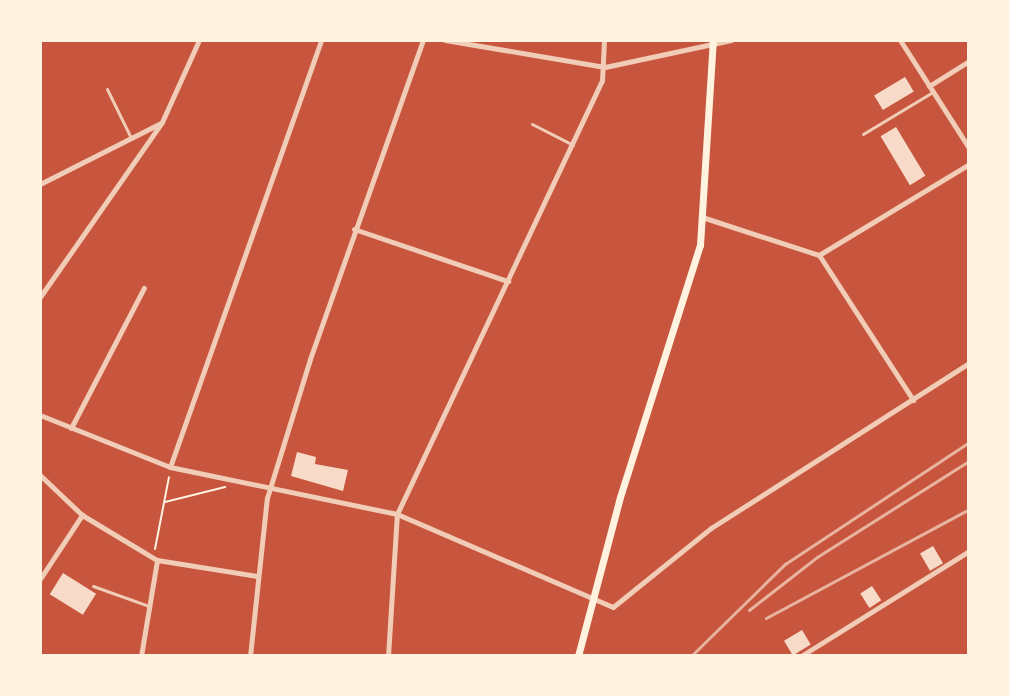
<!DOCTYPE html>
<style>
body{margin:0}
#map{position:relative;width:1009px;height:696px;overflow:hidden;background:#c8553d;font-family:Manrope,sans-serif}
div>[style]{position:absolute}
.building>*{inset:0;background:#f7dbc8;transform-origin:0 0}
.path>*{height:2px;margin:-1px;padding:0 1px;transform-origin:1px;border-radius:1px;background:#fff3e0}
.service>*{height:3px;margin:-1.5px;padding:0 1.5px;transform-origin:1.5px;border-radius:1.5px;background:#f1ccb7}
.minor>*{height:5px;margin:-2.5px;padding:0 2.5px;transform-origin:2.5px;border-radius:2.5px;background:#f1ccb7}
.secondary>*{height:7px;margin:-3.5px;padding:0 3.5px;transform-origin:3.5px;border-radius:3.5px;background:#fff3e0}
.rail>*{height:3px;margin:-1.5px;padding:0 1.5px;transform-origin:1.5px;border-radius:1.5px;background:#e9b49f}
span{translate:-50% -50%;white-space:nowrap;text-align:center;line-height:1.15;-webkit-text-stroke:6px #fff3e0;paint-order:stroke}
.frame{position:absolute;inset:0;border:42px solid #fff3e0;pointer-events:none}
</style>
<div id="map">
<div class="building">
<div style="left:905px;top:77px;width:17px;height:36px;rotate:59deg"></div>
<div style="left:896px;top:127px;width:57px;height:18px;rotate:59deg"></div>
<div style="clip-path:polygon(297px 452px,316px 457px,315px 464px,348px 470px,343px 491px,291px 476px)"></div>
<div style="left:933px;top:546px;width:20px;height:15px;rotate:60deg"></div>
<div style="left:63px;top:573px;width:39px;height:25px;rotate:32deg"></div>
<div style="left:872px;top:586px;width:17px;height:14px;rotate:57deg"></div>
<div style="left:802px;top:630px;width:17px;height:21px;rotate:59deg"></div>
</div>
<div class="path">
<div style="left:165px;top:502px;width:62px;rotate:-14deg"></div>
<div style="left:155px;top:549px;width:73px;rotate:-79deg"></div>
</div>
<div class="service">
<div style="left:107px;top:89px;width:52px;rotate:63.9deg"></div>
<div style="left:532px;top:124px;width:46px;rotate:27.1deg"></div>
<div style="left:863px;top:134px;width:79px;rotate:-31.1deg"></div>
<div style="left:93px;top:586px;width:59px;rotate:19.7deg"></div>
</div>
<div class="minor">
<div style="left:445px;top:40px;width:162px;rotate:9.6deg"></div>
<div style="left:605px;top:67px;width:129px;rotate:-12.1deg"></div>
<div style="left:900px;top:40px;width:128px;rotate:57.4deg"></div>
<div style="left:929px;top:86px;width:47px;rotate:-32deg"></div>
<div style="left:40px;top:184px;width:136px;rotate:-26.8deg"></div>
<div style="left:705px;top:218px;width:120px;rotate:18deg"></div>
<div style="left:819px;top:255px;width:175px;rotate:-31.2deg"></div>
<div style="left:354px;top:229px;width:163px;rotate:18.7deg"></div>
<div style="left:819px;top:255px;width:173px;rotate:57deg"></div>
<div style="left:40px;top:297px;width:213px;rotate:-55.1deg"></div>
<div style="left:162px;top:122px;width:90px;rotate:-65.7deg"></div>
<div style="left:40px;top:415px;width:140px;rotate:21.8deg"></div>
<div style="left:170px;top:467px;width:232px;rotate:11.7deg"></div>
<div style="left:397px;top:514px;width:235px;rotate:23.3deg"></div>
<div style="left:613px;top:607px;width:126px;rotate:-38.9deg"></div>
<div style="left:711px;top:528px;width:306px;rotate:-32.6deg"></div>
<div style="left:71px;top:428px;width:158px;rotate:-62.5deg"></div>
<div style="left:170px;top:467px;width:453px;rotate:-70.5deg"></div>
<div style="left:40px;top:475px;width:58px;rotate:43.6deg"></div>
<div style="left:82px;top:515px;width:87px;rotate:31deg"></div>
<div style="left:157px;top:560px;width:101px;rotate:9.1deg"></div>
<div style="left:40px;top:579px;width:77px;rotate:-56.7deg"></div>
<div style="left:141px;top:656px;width:97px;rotate:-80.5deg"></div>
<div style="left:250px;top:656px;width:159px;rotate:-83.9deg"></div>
<div style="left:267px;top:498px;width:145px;rotate:-72.8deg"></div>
<div style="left:310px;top:359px;width:338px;rotate:-70.5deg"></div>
<div style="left:388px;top:656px;width:142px;rotate:-86.4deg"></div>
<div style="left:397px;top:514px;width:479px;rotate:-64.7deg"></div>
<div style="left:602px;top:81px;width:41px;rotate:-87.2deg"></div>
<div style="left:801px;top:656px;width:198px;rotate:-32deg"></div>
</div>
<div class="secondary">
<div style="left:578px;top:656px;width:164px;rotate:-75.2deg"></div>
<div style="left:620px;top:497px;width:264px;rotate:-72.4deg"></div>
<div style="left:700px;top:245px;width:205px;rotate:-86.4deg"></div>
</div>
<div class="rail">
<div style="left:749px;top:610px;width:86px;rotate:-37.9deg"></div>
<div style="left:817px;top:557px;width:180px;rotate:-32.3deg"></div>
<div style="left:766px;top:618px;width:230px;rotate:-28.2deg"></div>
<div style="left:691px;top:656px;width:132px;rotate:-44.4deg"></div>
<div style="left:785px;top:564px;width:221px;rotate:-33.5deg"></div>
</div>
<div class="frame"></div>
</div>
